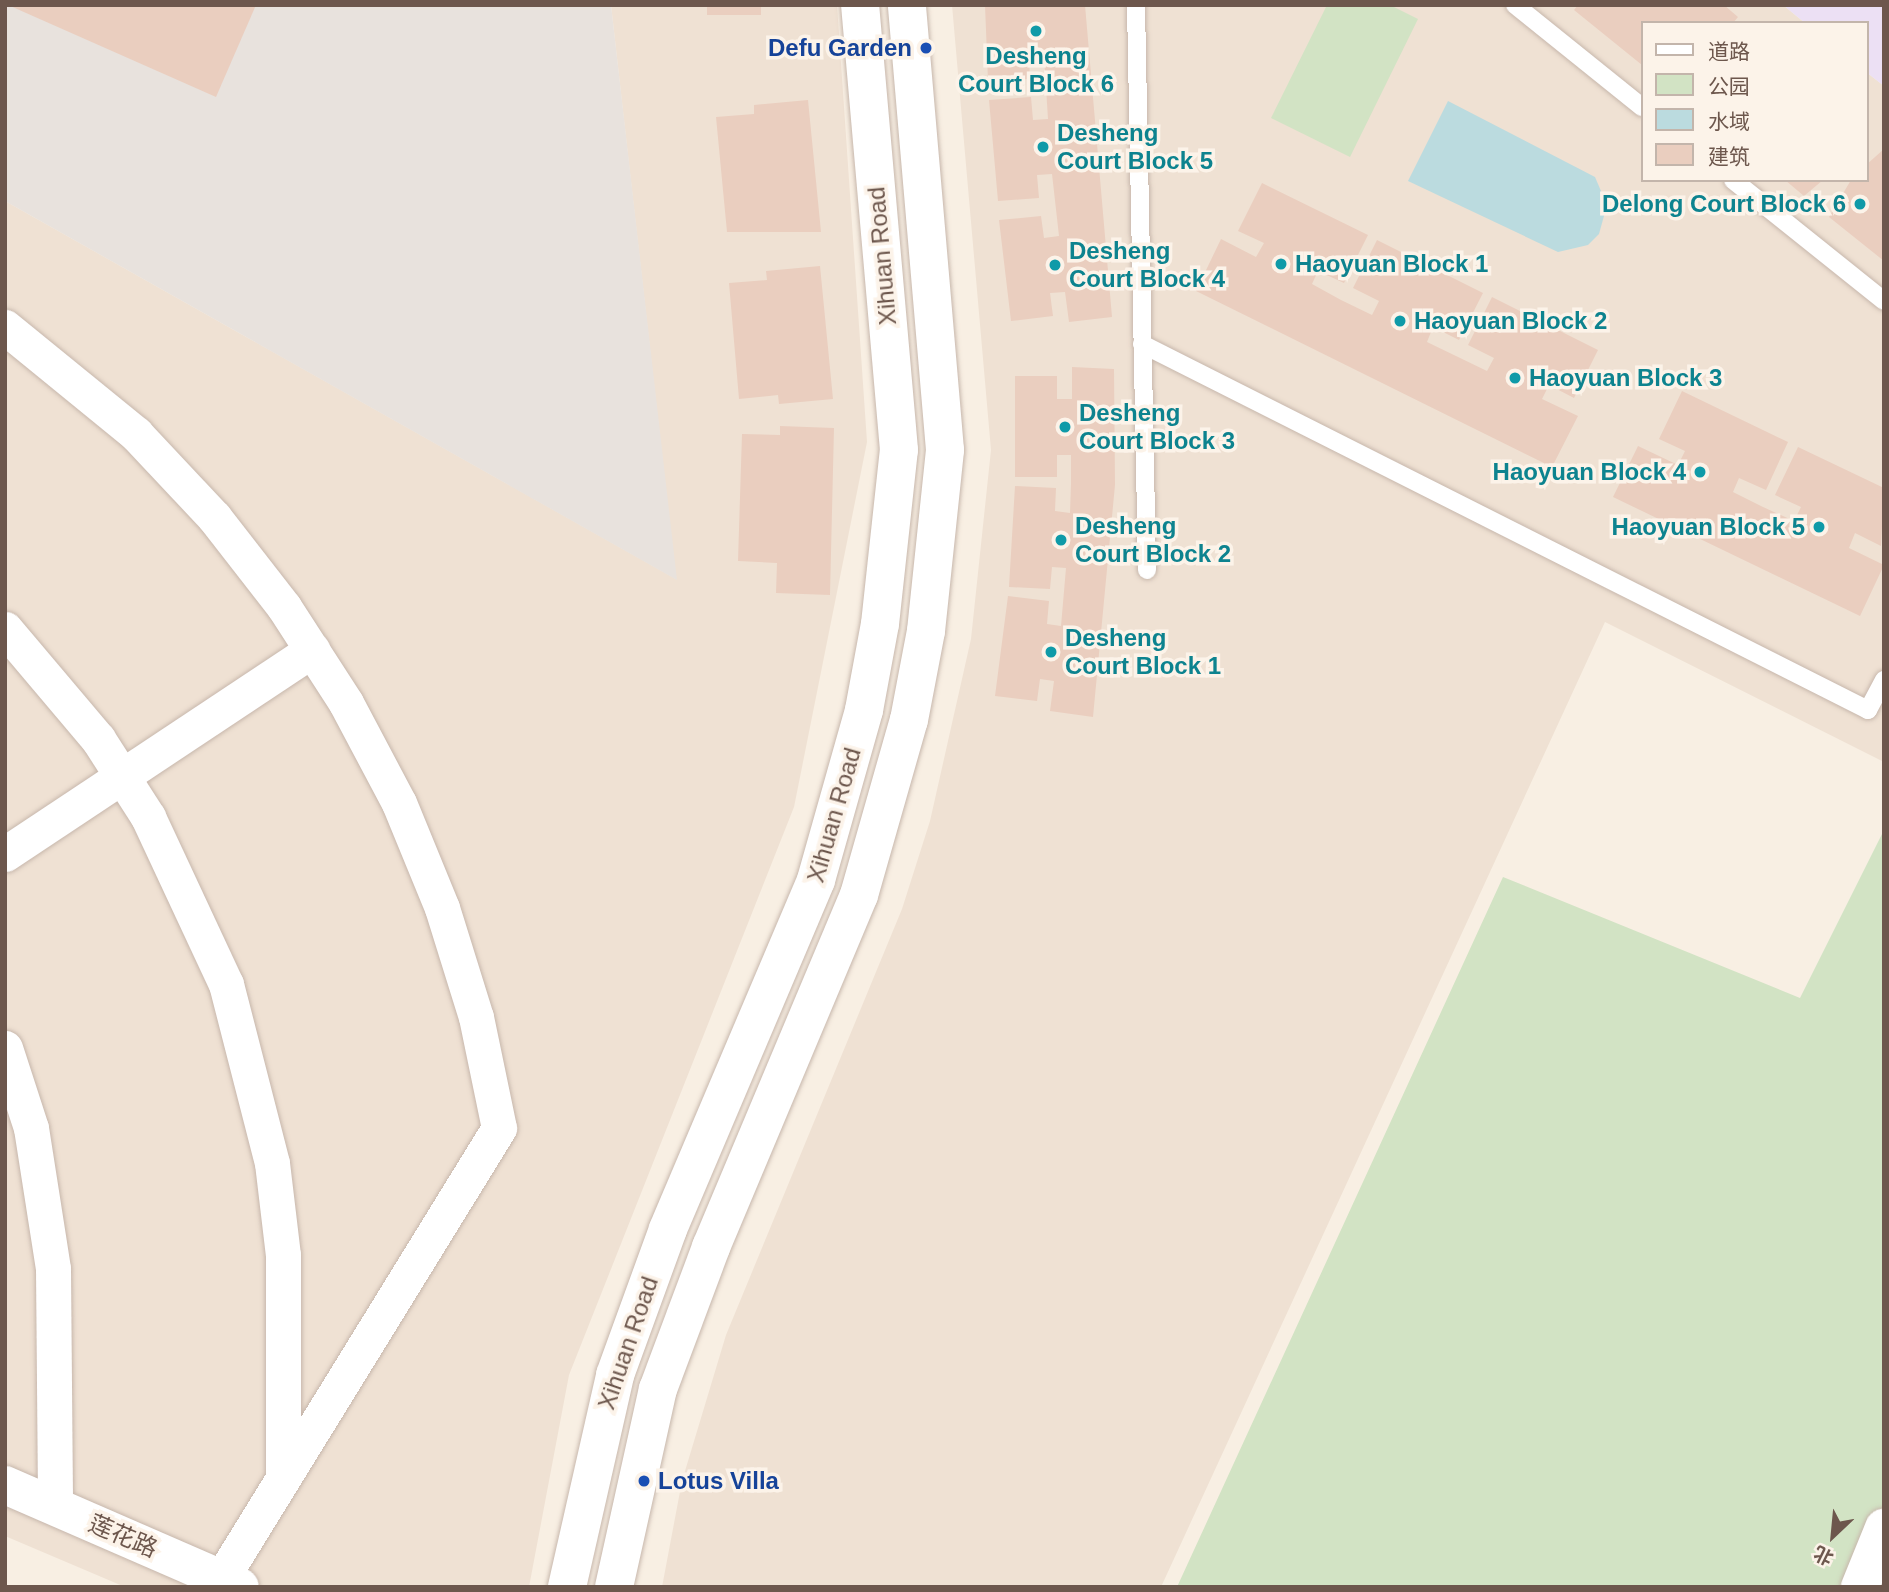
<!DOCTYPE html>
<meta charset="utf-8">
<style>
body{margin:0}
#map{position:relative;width:1889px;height:1592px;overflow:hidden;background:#f8efe3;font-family:Arial,"Noto Sans SC",sans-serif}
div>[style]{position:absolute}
.residential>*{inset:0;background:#efe1d3}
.industrial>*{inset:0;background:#e8e2dd}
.education>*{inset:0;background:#ece0f4}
.green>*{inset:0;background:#d2e3c4}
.water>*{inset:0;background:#bbdbdf}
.building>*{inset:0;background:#eacebf;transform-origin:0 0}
.roads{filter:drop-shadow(0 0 2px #c7b7ac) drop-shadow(0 0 2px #c7b7ac)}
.lane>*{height:18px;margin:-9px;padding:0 9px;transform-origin:9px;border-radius:9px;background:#fff}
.street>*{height:35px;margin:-17.5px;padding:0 17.5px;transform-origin:17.5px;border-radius:17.5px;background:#fff}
.secondary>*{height:38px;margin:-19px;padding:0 19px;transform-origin:19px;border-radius:19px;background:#fff}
.dots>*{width:19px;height:19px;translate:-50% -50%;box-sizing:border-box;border:4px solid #fcf3e9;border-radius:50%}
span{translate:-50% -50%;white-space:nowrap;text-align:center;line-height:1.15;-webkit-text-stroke:7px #fcf3e9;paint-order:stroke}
.transit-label{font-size:24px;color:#164399;font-weight:700}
.right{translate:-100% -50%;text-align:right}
.left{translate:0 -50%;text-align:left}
.culture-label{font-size:24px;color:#0d838f;font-weight:700}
.street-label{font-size:24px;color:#6d574d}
.frame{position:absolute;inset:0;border:7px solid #6d574d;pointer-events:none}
.legend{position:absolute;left:1641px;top:21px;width:228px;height:161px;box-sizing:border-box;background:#fcf3e9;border:2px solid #c3b5ab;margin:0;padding:9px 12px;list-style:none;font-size:21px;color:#6d574d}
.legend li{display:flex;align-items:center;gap:14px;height:35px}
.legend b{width:35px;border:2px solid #c3b5ab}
.north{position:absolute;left:1798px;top:1501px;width:70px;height:70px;-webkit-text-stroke:5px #fcf3e9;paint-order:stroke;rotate:206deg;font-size:19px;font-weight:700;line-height:28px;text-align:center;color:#6d574d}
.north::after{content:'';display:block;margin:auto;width:24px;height:32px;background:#6d574d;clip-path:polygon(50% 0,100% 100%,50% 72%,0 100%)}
</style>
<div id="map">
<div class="residential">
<div style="clip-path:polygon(611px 5px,837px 5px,867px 442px,794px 807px,569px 1375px,529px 1587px,125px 1587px,5px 1536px,5px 201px,676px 579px)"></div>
<div style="clip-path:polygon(952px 5px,1783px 5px,1805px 23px,1642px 23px,1642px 180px,1866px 180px,1866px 72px,1884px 86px,1884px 762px,1605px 622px,1161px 1587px,662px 1587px,682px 1481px,726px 1335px,902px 909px,930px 821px,971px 639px,991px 450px)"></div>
</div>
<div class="industrial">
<div style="clip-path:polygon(5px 5px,611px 5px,677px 580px,5px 201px)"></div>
</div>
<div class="education">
<div style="clip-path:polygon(1783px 5px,1884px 5px,1884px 86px,1866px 72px,1866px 23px,1805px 23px)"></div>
</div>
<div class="green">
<div style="clip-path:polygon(1327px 5px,1390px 5px,1418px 19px,1350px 157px,1271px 118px)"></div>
<div style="clip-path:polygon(1884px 830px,1884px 1587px,1177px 1587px,1503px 877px,1800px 998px)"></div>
</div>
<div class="water">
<div style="clip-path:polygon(1448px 101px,1595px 177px,1607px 205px,1599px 234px,1588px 245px,1558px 252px,1408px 181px)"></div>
</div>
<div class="building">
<div style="clip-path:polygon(8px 5px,256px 5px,216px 97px)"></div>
<div style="left:707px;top:5px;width:54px;height:10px"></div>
<div style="clip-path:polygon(985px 5px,1085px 5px,1112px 317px,1069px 322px,1065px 292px,1050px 293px,1053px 316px,1011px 321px,999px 220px,1041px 216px,1044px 238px,1059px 236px,1052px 174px,1037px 175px,1039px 198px,998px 201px,989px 100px,1031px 97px,1033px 120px,1048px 119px,1044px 56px,1029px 57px,1030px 79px,988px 81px)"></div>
<div style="clip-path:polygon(1578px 5px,1724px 5px,1738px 17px,1733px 23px,1642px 23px,1642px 65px,1574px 10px)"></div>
<div style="clip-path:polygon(808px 100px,821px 232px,727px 232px,716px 117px,754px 114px,754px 105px)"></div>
<div style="clip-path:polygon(1884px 149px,1884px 261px,1829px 217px,1851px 180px,1866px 180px,1866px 165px)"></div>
<div style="clip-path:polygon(1785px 180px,1823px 180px,1804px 196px)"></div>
<div style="clip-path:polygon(1262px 183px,1368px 235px,1344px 283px,1318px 271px,1312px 284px,1341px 300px,1372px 315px,1379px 301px,1353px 288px,1377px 240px,1483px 293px,1459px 340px,1433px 327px,1427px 342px,1487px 371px,1494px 358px,1468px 345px,1492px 297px,1598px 350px,1574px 398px,1549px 385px,1542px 399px,1578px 416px,1552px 467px,1196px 291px,1221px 239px,1256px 257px,1264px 243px,1238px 231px)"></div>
<div style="clip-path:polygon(820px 266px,833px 399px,779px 404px,778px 395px,739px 399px,729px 283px,767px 280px,766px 271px)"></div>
<div style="clip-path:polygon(1072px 367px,1114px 369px,1115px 485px,1093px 717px,1050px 711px,1054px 681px,1040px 679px,1037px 701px,995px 696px,1008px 596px,1049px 601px,1047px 624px,1061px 626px,1066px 568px,1052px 567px,1050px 589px,1009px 587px,1015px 486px,1056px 488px,1055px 511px,1070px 513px,1071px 484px,1071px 455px,1057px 455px,1057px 477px,1015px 477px,1015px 376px,1057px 376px,1057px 399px,1072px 399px)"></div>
<div style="clip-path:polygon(1682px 391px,1788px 442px,1766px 490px,1739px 478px,1733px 492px,1763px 507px,1794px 521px,1801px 507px,1775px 495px,1798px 447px,1884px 488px,1881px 546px,1855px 533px,1849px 548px,1884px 565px,1860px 616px,1613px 497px,1638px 446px,1678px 465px,1685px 451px,1659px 439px)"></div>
<div style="clip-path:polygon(780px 426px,834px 428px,830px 595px,776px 593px,777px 563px,738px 561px,742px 434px,780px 435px)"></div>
</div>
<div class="roads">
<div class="lane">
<div style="left:1136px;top:5px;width:565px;rotate:88.88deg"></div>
<div style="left:1515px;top:5px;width:163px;rotate:38.8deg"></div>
<div style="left:1733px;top:180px;width:193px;rotate:38.7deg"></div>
<div style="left:1142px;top:344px;width:813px;rotate:26.75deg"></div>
<div style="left:1868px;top:710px;width:34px;rotate:-62deg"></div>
</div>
<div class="street">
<div style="left:5px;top:327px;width:169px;rotate:39.2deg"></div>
<div style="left:136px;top:434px;width:114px;rotate:46.8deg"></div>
<div style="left:214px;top:517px;width:114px;rotate:52.1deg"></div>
<div style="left:284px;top:607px;width:114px;rotate:57.1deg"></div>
<div style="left:346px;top:703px;width:113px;rotate:62.1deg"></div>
<div style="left:399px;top:803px;width:113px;rotate:67.7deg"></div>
<div style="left:442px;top:908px;width:114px;rotate:72.7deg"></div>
<div style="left:476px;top:1017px;width:113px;rotate:78.3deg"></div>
<div style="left:499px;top:1128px;width:530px;rotate:121.65deg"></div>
<div style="left:5px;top:629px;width:144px;rotate:49.8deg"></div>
<div style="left:98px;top:739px;width:93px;rotate:57.3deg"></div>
<div style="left:148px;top:817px;width:184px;rotate:65deg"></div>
<div style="left:226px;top:984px;width:185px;rotate:75.6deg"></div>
<div style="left:272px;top:1163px;width:93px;rotate:83.2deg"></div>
<div style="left:283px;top:1255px;width:222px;rotate:90deg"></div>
<div style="left:5px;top:854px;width:369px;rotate:-33.6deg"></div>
<div style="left:5px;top:1048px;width:84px;rotate:72deg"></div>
<div style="left:31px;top:1128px;width:143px;rotate:81.1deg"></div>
<div style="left:53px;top:1269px;width:238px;rotate:89.5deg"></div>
</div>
<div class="secondary">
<div style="left:5px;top:1485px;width:256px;rotate:23.5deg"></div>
<div style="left:567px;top:1587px;width:217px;rotate:-77.2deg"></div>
<div style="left:615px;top:1375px;width:155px;rotate:-70deg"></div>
<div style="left:668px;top:1229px;width:379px;rotate:-67deg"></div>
<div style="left:816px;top:880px;width:177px;rotate:-74.2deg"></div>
<div style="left:864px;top:710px;width:87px;rotate:-79.5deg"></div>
<div style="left:880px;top:624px;width:175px;rotate:-83.8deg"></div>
<div style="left:899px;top:450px;width:447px;rotate:-95deg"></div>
<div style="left:614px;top:1587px;width:203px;rotate:-77.5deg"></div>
<div style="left:658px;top:1389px;width:152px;rotate:-69.5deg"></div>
<div style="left:711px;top:1247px;width:382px;rotate:-67.2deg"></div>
<div style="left:859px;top:895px;width:182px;rotate:-74.1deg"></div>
<div style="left:909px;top:720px;width:91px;rotate:-79.2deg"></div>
<div style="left:926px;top:631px;width:182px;rotate:-84deg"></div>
<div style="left:945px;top:450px;width:447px;rotate:-94.9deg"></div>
<div style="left:1860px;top:1587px;width:64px;rotate:-67.9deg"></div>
</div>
</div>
<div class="dots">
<div style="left:1036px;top:31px;background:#0f9aa8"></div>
<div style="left:926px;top:48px;background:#1a4fb4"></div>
<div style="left:1043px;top:147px;background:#0f9aa8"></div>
<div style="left:1860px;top:204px;background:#0f9aa8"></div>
<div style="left:1281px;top:264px;background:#0f9aa8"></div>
<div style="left:1055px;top:265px;background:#0f9aa8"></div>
<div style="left:1400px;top:321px;background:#0f9aa8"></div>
<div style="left:1515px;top:378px;background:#0f9aa8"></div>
<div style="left:1065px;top:427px;background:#0f9aa8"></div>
<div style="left:1700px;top:472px;background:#0f9aa8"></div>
<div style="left:1819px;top:527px;background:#0f9aa8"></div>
<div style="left:1061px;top:540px;background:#0f9aa8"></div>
<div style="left:1051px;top:652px;background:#0f9aa8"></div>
<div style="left:644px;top:1481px;background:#1a4fb4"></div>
</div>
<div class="transit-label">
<span class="right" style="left:912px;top:48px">Defu Garden</span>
<span class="left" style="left:658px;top:1481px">Lotus Villa</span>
</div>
<div class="culture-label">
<span style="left:1036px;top:70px">Desheng<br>Court Block 6</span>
<span class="left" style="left:1057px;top:147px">Desheng<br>Court Block 5</span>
<span class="right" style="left:1846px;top:204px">Delong Court Block 6</span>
<span class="left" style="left:1069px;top:265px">Desheng<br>Court Block 4</span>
<span class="left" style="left:1295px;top:264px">Haoyuan Block 1</span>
<span class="left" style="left:1414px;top:321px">Haoyuan Block 2</span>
<span class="left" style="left:1529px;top:378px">Haoyuan Block 3</span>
<span class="left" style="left:1079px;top:427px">Desheng<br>Court Block 3</span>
<span class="right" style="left:1686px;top:472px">Haoyuan Block 4</span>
<span class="left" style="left:1075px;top:540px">Desheng<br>Court Block 2</span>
<span class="right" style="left:1805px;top:527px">Haoyuan Block 5</span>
<span class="left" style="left:1065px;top:652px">Desheng<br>Court Block 1</span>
</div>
<div class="street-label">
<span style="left:882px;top:256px;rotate:-95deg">Xihuan Road</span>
<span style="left:834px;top:815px;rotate:-74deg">Xihuan Road</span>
<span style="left:628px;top:1343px;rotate:-71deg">Xihuan Road</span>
<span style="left:123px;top:1536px;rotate:23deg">莲花路</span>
</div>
<div class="frame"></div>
<ul class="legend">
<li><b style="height:9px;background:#fff"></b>道路</li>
<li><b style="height:19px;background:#d2e3c4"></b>公园</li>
<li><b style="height:19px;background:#bbdbdf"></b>水域</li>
<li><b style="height:19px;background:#eacebf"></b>建筑</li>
</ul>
<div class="north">北</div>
</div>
